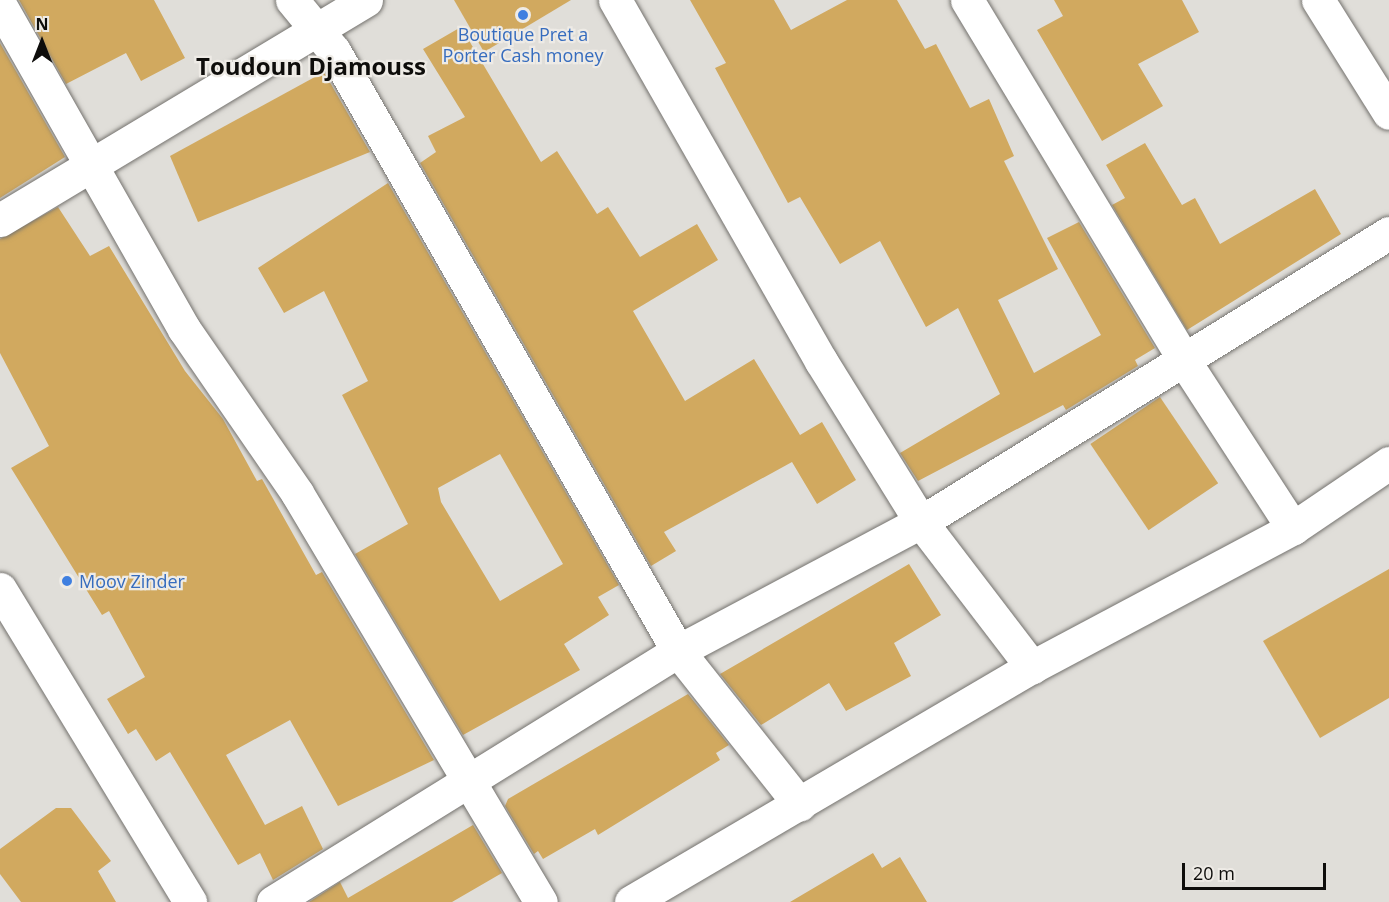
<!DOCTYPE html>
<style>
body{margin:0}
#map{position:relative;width:1389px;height:902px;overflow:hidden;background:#e0ded9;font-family:"Open Sans",sans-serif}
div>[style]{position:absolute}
.building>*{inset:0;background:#d1a95f;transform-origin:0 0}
.roads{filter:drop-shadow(0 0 2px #74726e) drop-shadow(0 0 2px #74726e)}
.minor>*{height:33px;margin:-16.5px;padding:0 16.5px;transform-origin:16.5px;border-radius:16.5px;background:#fff}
.dots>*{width:16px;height:16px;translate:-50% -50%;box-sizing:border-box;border:3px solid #eeebe6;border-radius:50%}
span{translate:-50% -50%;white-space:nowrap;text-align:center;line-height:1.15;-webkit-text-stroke:4.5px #eeebe6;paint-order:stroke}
.shop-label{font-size:18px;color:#366cbe}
.left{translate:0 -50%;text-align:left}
.district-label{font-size:24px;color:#0e0d0b;font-weight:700}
.north{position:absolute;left:12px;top:12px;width:60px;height:60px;-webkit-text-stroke:4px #eeebe6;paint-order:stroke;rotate:0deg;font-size:16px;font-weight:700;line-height:24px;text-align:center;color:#0e0d0b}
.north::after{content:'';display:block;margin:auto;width:21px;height:27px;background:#0e0d0b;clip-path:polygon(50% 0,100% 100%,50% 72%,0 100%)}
.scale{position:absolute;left:1182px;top:863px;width:144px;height:27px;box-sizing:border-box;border:3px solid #0e0d0b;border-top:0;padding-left:8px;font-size:18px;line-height:21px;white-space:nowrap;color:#0e0d0b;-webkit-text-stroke:4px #eeebe6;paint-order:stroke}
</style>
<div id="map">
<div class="building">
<div style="clip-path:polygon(19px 0,154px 0,185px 58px,141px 81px,126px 53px,66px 84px)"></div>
<div style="clip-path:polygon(454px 0,571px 0,484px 52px)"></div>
<div style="clip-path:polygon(690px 0,774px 0,791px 30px,847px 0,897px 0,925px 49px,936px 44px,970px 108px,989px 99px,1014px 156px,1004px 161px,1058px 269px,998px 300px,1034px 373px,1101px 335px,1047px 238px,1079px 222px,1155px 348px,1135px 360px,1138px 366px,1066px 410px,1063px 405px,918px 481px,900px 453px,1000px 394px,958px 308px,926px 327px,880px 241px,840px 264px,800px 197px,788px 203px,715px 68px,726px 63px)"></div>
<div style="clip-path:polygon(1054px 0,1182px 0,1199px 32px,1138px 64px,1163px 106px,1102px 141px,1037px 30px,1063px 16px)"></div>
<div style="clip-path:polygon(461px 27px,541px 162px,557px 151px,597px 214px,608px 207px,640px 257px,697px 224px,718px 260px,633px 311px,685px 401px,754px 359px,800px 435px,822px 422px,856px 480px,817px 504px,792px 462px,664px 532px,676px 551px,651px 566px,420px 163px,436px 152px,428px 136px,465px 117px,423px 49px)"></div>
<div style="clip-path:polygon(0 43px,65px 157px,0 198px)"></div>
<div style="clip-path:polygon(324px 72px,370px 152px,198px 222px,170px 156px)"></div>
<div style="clip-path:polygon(1145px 143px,1182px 205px,1195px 198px,1220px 244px,1315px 189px,1341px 234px,1187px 330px,1112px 205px,1125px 198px,1106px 165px)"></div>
<div style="clip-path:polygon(evenodd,388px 183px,619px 585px,598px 597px,609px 615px,564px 644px,580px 670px,463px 735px,355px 554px,408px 524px,342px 395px,368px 381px,324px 291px,284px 313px,258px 268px,388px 183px,500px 454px,563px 564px,500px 601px,441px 502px,438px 488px,500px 454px)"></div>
<div style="clip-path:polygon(58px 207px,90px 256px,109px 246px,185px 371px,223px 419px,257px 481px,262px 479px,316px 575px,322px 572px,434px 760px,338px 806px,290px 720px,226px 755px,265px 825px,302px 806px,323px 849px,273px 880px,260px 853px,238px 865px,170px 752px,156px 761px,136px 729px,128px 734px,107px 699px,145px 677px,109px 611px,102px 615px,11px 468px,49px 446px,0 353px,0 239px)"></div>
<div style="left:1160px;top:397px;width:104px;height:84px;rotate:56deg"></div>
<div style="clip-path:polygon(909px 564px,941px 615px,894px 643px,911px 676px,846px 711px,829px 683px,761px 725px,720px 674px)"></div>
<div style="clip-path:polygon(1389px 569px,1389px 698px,1320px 738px,1263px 641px)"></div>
<div style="clip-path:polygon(688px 694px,729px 745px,716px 753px,720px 760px,598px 835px,595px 829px,543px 859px,538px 851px,534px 854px,505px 806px,508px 799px)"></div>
<div style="clip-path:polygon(56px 808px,71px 808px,111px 861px,98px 871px,116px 902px,21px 902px,0 874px,0 849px)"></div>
<div style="clip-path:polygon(473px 825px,502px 873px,452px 902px,309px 902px,340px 882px,348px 898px)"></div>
<div style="clip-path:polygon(873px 853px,882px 868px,900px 857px,927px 902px,790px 902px)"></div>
</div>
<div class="roads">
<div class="minor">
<div style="left:292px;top:0;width:66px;rotate:50.5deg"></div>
<div style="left:334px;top:51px;width:692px;rotate:60.17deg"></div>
<div style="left:678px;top:651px;width:196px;rotate:51.6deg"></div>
<div style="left:615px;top:0;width:416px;rotate:60.3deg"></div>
<div style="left:821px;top:361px;width:190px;rotate:58.2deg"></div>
<div style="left:921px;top:522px;width:183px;rotate:52.6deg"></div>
<div style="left:967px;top:0;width:423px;rotate:58.9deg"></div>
<div style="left:1185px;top:362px;width:198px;rotate:57deg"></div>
<div style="left:1318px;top:0;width:133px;rotate:57.9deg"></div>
<div style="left:0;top:5px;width:373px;rotate:60.4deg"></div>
<div style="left:184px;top:329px;width:199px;rotate:55.4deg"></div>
<div style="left:297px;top:493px;width:476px;rotate:59.2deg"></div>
<div style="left:0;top:220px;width:427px;rotate:-31deg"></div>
<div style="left:0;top:589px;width:366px;rotate:58.7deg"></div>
<div style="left:273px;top:902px;width:476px;rotate:-31.8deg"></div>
<div style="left:678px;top:651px;width:275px;rotate:-28deg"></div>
<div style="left:921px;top:522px;width:550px;rotate:-31.7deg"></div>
<div style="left:631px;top:902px;width:465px;rotate:-30.4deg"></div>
<div style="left:1032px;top:667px;width:296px;rotate:-28deg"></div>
<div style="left:1293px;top:528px;width:116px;rotate:-34.1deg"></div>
</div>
</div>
<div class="dots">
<div style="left:523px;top:15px;background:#3f7fe0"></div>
<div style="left:67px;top:581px;background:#3f7fe0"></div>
</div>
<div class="shop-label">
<span style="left:523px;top:45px">Boutique Pret a<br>Porter Cash money</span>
<span class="left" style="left:79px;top:581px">Moov Zinder</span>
</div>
<div class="district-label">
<span style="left:311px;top:66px">Toudoun Djamouss</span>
</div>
<div class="north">N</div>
<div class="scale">20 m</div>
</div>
